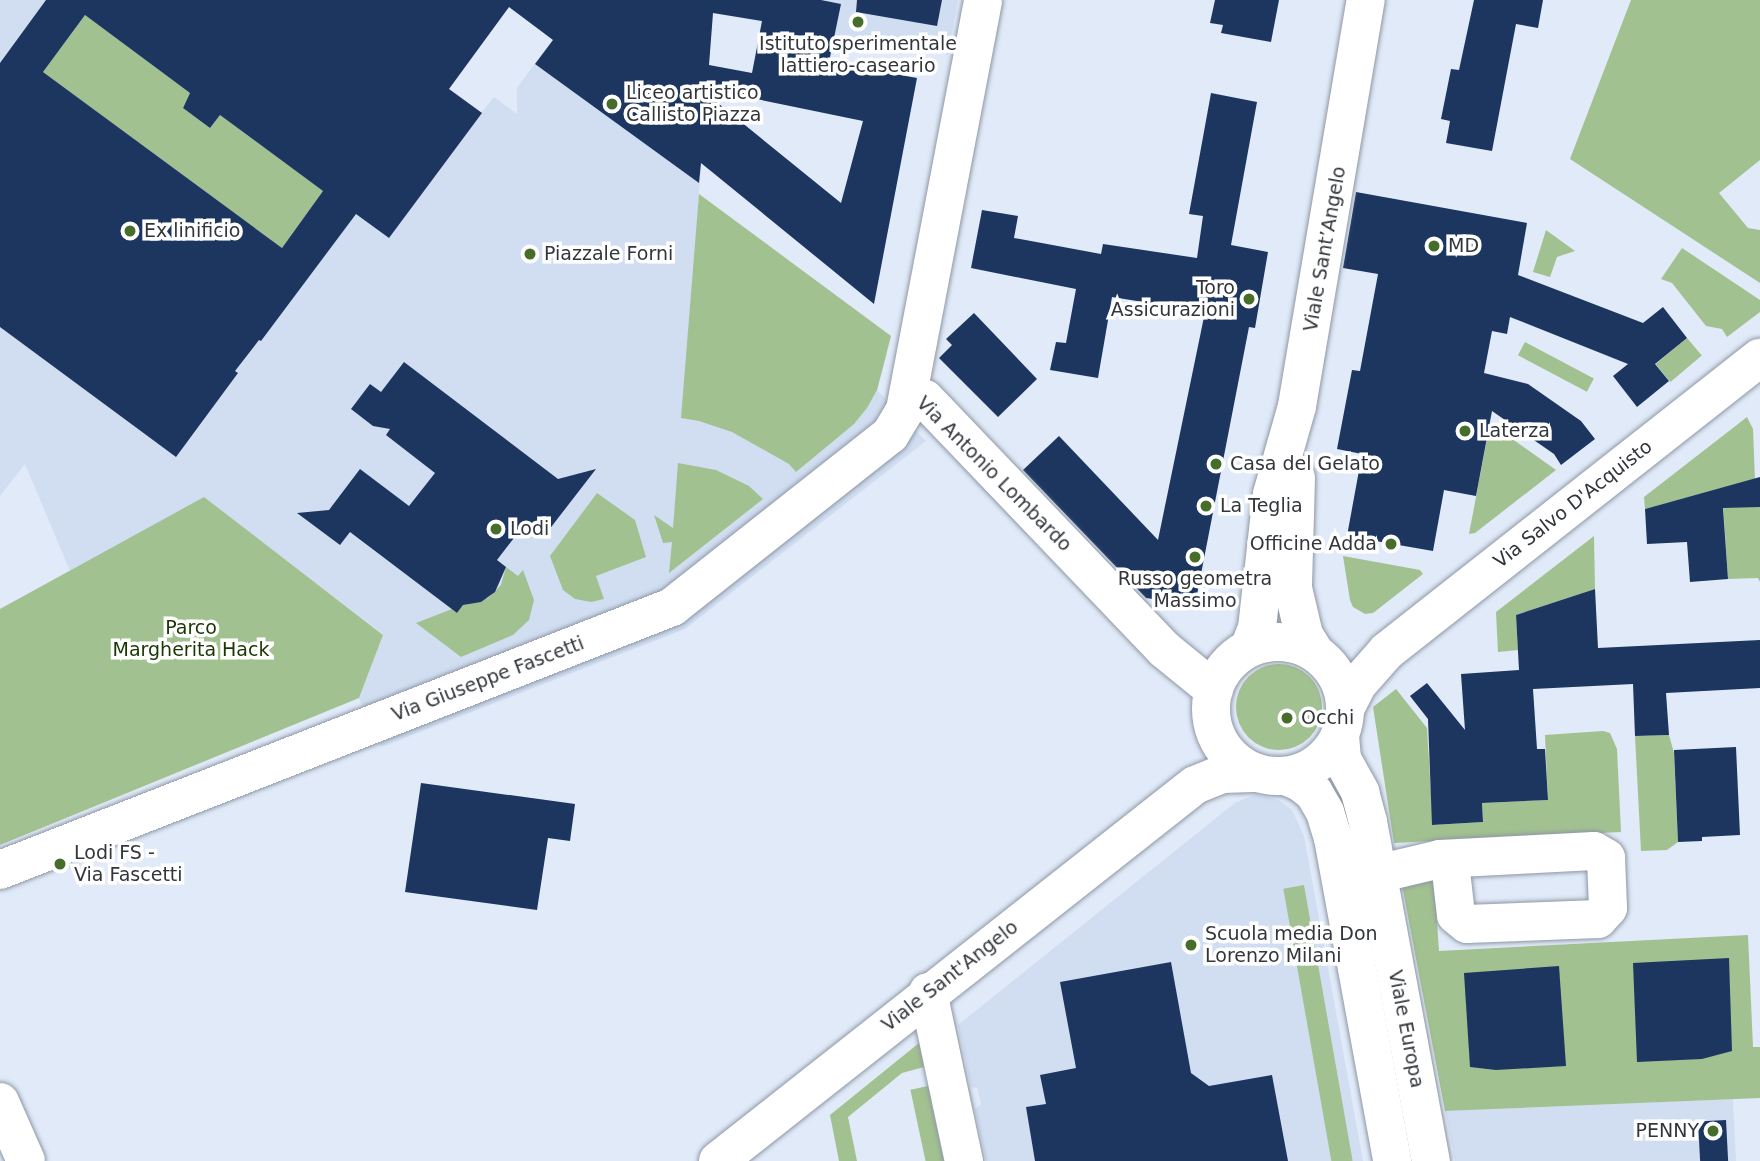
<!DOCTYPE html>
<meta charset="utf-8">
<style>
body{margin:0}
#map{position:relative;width:1760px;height:1161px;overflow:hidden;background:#e0eaf8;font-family:"DejaVu Sans",sans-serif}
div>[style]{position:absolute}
.built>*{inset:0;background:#d1def2}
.green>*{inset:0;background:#a2c190;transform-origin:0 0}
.round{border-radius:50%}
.building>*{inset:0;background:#1c3660;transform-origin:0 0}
.roads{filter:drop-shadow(0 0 2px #8e97a5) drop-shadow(0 0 2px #8e97a5)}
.minor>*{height:38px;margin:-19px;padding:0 19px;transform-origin:19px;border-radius:19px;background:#fff}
.minor>.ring{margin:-19px;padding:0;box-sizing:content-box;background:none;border:38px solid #fff;border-radius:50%}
.dots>*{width:19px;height:19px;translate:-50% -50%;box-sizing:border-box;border:4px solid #fff;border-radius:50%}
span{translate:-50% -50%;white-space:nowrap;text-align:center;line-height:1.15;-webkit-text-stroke:7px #fff;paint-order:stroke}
.poi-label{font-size:19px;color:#32363c}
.left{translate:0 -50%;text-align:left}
.right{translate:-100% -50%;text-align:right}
.street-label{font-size:19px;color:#32363c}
.park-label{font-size:19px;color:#193700}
</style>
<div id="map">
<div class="built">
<div style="clip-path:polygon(0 0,329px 0,481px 113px,494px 97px,517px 114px,517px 88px,582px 0,958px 0,948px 55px,713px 13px,698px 205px,887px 354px,877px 390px,926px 441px,685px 629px,381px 747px,359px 698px,383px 634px,204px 498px,70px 571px,25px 464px,0 496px)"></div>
<div style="clip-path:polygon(1255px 795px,1279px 800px,1292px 810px,1304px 836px,1363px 1161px,986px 1161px,975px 1109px,981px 1104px,977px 1088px,971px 1087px,958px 1025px,1236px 802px)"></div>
<div style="clip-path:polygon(1733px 1099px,1736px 1161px,1455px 1161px,1445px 1111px)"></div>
</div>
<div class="green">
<div style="clip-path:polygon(1631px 0,1760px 0,1760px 160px,1719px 193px,1748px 228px,1760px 230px,1760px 283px,1570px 159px)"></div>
<div style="clip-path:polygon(85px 15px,190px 93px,183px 108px,210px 128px,220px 115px,323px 191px,282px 248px,43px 72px)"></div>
<div style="clip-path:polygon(699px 194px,891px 336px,877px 390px,867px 408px,854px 424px,796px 472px,789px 464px,732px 432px,699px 421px,681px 418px)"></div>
<div style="clip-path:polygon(1546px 230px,1575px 251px,1557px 257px,1550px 277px,1533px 272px)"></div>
<div style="clip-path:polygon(1682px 248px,1760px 300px,1760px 312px,1727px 337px,1722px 329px,1706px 326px,1672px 283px,1661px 279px)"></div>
<div style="left:1687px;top:338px;width:23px;height:41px;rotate:50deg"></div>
<div style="left:1525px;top:342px;width:78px;height:15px;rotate:28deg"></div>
<div style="clip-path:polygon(1747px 417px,1753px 429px,1756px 507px,1760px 507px,1760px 582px,1758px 578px,1728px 579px,1722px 488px,1645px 509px,1644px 497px)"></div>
<div style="clip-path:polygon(1490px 423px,1556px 470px,1475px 533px,1469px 534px)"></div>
<div style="clip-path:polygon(678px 463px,716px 470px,749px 486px,763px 499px,669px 573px,672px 542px,663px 543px,654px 515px,673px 528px)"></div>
<div style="clip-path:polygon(597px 493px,635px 520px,646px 557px,596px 576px,604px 599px,591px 602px,575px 599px,563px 590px,550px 556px)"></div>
<div style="clip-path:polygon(204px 497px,383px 635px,359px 698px,0 845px,0 609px)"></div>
<div style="clip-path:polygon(1594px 536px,1595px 589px,1516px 615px,1518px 650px,1498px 652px,1496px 612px)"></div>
<div style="clip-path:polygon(1343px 556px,1420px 570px,1423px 574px,1373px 613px,1365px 614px,1353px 607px,1350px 600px)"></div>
<div style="clip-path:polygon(506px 567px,518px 576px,523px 570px,534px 600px,529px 620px,513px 635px,461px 657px,416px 623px,452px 609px,457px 613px,463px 605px,488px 598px,501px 585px)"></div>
<div class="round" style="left:1236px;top:664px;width:86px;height:86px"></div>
<div style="clip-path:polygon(1396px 689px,1427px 728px,1433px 825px,1483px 822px,1482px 803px,1548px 800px,1545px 735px,1603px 731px,1610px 733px,1617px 749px,1621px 832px,1394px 843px,1373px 707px)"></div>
<div style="clip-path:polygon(1669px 735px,1674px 753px,1678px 842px,1667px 850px,1641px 851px,1635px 736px)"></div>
<div style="clip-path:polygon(1434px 876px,1439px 951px,1748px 935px,1753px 1047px,1760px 1047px,1760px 1098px,1445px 1111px,1402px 885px)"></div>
<div style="left:1304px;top:885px;width:280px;height:21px;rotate:80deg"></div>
<div style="clip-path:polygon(919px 1043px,924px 1067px,902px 1073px,848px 1117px,857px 1161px,839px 1161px,830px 1115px)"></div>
<div style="left:928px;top:1086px;width:77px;height:18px;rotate:78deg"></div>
</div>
<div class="building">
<div style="clip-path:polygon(evenodd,46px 0,821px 0,841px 4px,829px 62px,917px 78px,874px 304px,701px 163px,699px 183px,535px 64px,553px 40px,509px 7px,449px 89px,482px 113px,389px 238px,356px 214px,261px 341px,259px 340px,235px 371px,238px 373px,176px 457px,0 327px,0 63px,46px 0,713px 13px,762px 21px,752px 73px,709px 65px,713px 13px,46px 0,85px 15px,190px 93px,183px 108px,210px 128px,220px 115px,323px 191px,282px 248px,43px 72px,85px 15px,46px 0,698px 87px,863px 121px,841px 203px,698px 87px)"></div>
<div style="clip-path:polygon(857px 0,942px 0,937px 26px,856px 12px)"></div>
<div style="clip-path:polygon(1215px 0,1279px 0,1271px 42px,1221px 33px,1223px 25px,1210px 23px)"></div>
<div style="clip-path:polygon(1474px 0,1543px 0,1538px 28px,1516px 24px,1492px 151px,1446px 143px,1450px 121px,1441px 119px,1451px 69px,1459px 70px)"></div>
<div style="clip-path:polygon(1211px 93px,1257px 102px,1231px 245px,1268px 252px,1255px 328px,1249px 327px,1195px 605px,1146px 598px,1023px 470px,1059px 436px,1158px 540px,1205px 312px,1112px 297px,1098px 378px,1050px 370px,1056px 342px,1066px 343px,1076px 289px,971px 268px,982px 210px,1018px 216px,1014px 238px,1101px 254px,1103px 244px,1197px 258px,1203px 216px,1189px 214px)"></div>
<div style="clip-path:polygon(1356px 192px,1527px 223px,1518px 275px,1643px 323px,1663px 307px,1687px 338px,1655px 364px,1669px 381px,1637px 407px,1613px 376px,1628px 364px,1510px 317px,1507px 334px,1492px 331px,1484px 373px,1528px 384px,1581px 421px,1595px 439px,1561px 465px,1554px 454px,1492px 411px,1476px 496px,1444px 490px,1433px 551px,1347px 536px,1362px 454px,1337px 449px,1352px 370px,1360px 371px,1378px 274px,1343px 268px)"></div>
<div style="clip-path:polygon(974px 313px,1037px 379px,998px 417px,939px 358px,952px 345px,946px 339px)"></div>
<div style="clip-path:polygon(404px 362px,558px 479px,596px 469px,545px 535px,527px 521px,497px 560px,506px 567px,495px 592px,481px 602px,463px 605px,457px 613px,350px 532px,340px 545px,297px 513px,329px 510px,360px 469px,409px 506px,435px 473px,386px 435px,390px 429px,373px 426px,351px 409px,370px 384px,381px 392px)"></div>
<div style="clip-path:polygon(1760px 477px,1760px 507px,1723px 508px,1728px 579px,1690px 582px,1687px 542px,1647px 544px,1645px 509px)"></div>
<div style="clip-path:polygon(1595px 589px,1598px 648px,1760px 640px,1760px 688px,1666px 693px,1669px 735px,1635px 736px,1633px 684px,1533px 689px,1537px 749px,1545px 749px,1548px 800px,1482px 803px,1483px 822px,1432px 825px,1428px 719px,1410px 696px,1427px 683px,1465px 730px,1461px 674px,1519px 670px,1516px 615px)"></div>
<div style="clip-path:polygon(1736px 747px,1740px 835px,1702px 837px,1702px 841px,1678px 842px,1674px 750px)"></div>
<div style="clip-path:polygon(421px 783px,575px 804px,570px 841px,548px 838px,537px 910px,405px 892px)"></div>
<div style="clip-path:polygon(1729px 958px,1732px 1051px,1702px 1059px,1637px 1062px,1633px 963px)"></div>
<div style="clip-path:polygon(1171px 962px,1191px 1073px,1209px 1086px,1272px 1075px,1288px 1161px,1035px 1161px,1026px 1107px,1046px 1104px,1040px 1075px,1076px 1068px,1060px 982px)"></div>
<div style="clip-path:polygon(1559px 966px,1566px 1066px,1496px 1070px,1470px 1067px,1464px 973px)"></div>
<div style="left:1726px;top:1120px;width:41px;height:28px;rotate:87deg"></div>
</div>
<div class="roads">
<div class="minor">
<div style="left:909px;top:392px;width:17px;rotate:24deg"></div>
<div style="left:925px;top:399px;width:347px;rotate:46.3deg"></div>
<div style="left:1165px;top:650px;width:63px;rotate:39.2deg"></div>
<div style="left:1296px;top:478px;width:110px;rotate:91.6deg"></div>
<div style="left:1293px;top:588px;width:48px;rotate:76.8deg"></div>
<div style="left:1304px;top:635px;width:19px;rotate:58deg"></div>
<div class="ring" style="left:1211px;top:642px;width:96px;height:96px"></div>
<div style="left:1249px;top:648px;width:22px;rotate:-68deg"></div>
<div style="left:1257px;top:628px;width:135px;rotate:-83.6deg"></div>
<div style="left:1272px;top:494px;width:91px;rotate:-74.1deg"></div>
<div style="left:1297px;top:406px;width:412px;rotate:-80.4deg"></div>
<div style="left:1346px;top:707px;width:25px;rotate:-63deg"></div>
<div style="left:1357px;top:685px;width:45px;rotate:-48.6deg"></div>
<div style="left:1387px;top:651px;width:474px;rotate:-38.2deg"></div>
<div style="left:1340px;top:736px;width:23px;rotate:85deg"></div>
<div style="left:1342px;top:759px;width:38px;rotate:61deg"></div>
<div style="left:1360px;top:792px;width:31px;rotate:75deg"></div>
<div style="left:1368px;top:822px;width:345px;rotate:79.5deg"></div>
<div style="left:1285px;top:776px;width:16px;rotate:22deg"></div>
<div style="left:1300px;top:782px;width:18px;rotate:38deg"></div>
<div style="left:1314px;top:793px;width:22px;rotate:60deg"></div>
<div style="left:1325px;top:812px;width:27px;rotate:73deg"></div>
<div style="left:1333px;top:838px;width:328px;rotate:79.6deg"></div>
<div style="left:0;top:870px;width:722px;rotate:-21.37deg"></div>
<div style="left:672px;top:607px;width:278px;rotate:-38.3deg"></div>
<div style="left:890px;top:435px;width:29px;rotate:-59deg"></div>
<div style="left:905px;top:410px;width:417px;rotate:-79.2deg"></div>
<div style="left:1377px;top:874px;width:65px;rotate:-13.4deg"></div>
<div style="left:1440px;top:859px;width:154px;rotate:-3deg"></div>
<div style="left:1594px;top:851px;width:14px;rotate:30deg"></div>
<div style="left:1606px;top:858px;width:50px;rotate:87.7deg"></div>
<div style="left:1608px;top:908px;width:15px;rotate:132deg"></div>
<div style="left:1598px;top:919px;width:131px;rotate:177.8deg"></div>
<div style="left:1467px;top:924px;width:14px;rotate:-141deg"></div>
<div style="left:1456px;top:915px;width:44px;rotate:-96.5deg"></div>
<div style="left:1451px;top:871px;width:16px;rotate:-133deg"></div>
<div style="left:928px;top:992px;width:173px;rotate:78deg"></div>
<div style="left:0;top:1102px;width:64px;rotate:66.2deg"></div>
<div style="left:718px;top:1161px;width:607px;rotate:-38.25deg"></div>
<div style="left:1195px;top:785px;width:29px;rotate:-22deg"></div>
<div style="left:1222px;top:774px;width:31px;rotate:-2deg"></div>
</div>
</div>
<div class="dots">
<div style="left:858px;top:22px;background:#466e2a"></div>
<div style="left:612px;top:104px;background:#466e2a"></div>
<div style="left:130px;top:231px;background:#466e2a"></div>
<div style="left:1434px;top:246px;background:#466e2a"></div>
<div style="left:530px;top:254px;background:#466e2a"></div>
<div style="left:1249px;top:299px;background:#466e2a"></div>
<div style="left:1465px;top:431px;background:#466e2a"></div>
<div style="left:1216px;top:464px;background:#466e2a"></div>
<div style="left:1206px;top:506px;background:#466e2a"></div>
<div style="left:496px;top:529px;background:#466e2a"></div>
<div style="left:1391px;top:544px;background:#466e2a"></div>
<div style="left:1195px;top:557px;background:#466e2a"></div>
<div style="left:1287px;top:718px;background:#466e2a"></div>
<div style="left:60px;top:864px;background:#466e2a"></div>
<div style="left:1191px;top:945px;background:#466e2a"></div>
<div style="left:1713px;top:1131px;background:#466e2a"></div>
</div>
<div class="poi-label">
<span style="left:858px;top:55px">Istituto sperimentale<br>lattiero-caseario</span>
<span class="left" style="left:626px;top:104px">Liceo artistico<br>Callisto Piazza</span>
<span class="left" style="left:144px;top:231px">Ex linificio</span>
<span class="left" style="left:1448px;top:246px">MD</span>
<span class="left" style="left:544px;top:254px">Piazzale Forni</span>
<span class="right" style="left:1235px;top:299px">Toro<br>Assicurazioni</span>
<span class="left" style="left:1479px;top:431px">Laterza</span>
<span class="left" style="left:1230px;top:464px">Casa del Gelato</span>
<span class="left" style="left:1220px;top:506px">La Teglia</span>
<span class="left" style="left:510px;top:529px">Lodi</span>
<span class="right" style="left:1377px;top:544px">Officine Adda</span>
<span style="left:1195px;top:590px">Russo geometra<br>Massimo</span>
<span class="left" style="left:1301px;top:718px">Occhi</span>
<span class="left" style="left:74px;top:864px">Lodi FS -<br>Via Fascetti</span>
<span class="left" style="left:1205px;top:945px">Scuola media Don<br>Lorenzo Milani</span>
<span class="right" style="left:1699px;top:1131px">PENNY</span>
</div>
<div class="street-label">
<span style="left:1325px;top:249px;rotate:-80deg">Viale Sant’Angelo</span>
<span style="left:994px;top:474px;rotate:45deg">Via Antonio Lombardo</span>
<span style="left:1573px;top:504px;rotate:-38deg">Via Salvo D'Acquisto</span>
<span style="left:488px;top:679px;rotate:-21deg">Via Giuseppe Fascetti</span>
<span style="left:950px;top:976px;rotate:-38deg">Viale Sant'Angelo</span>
<span style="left:1406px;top:1029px;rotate:79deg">Viale Europa</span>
</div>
<div class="park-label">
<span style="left:191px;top:639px">Parco<br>Margherita Hack</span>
</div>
</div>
